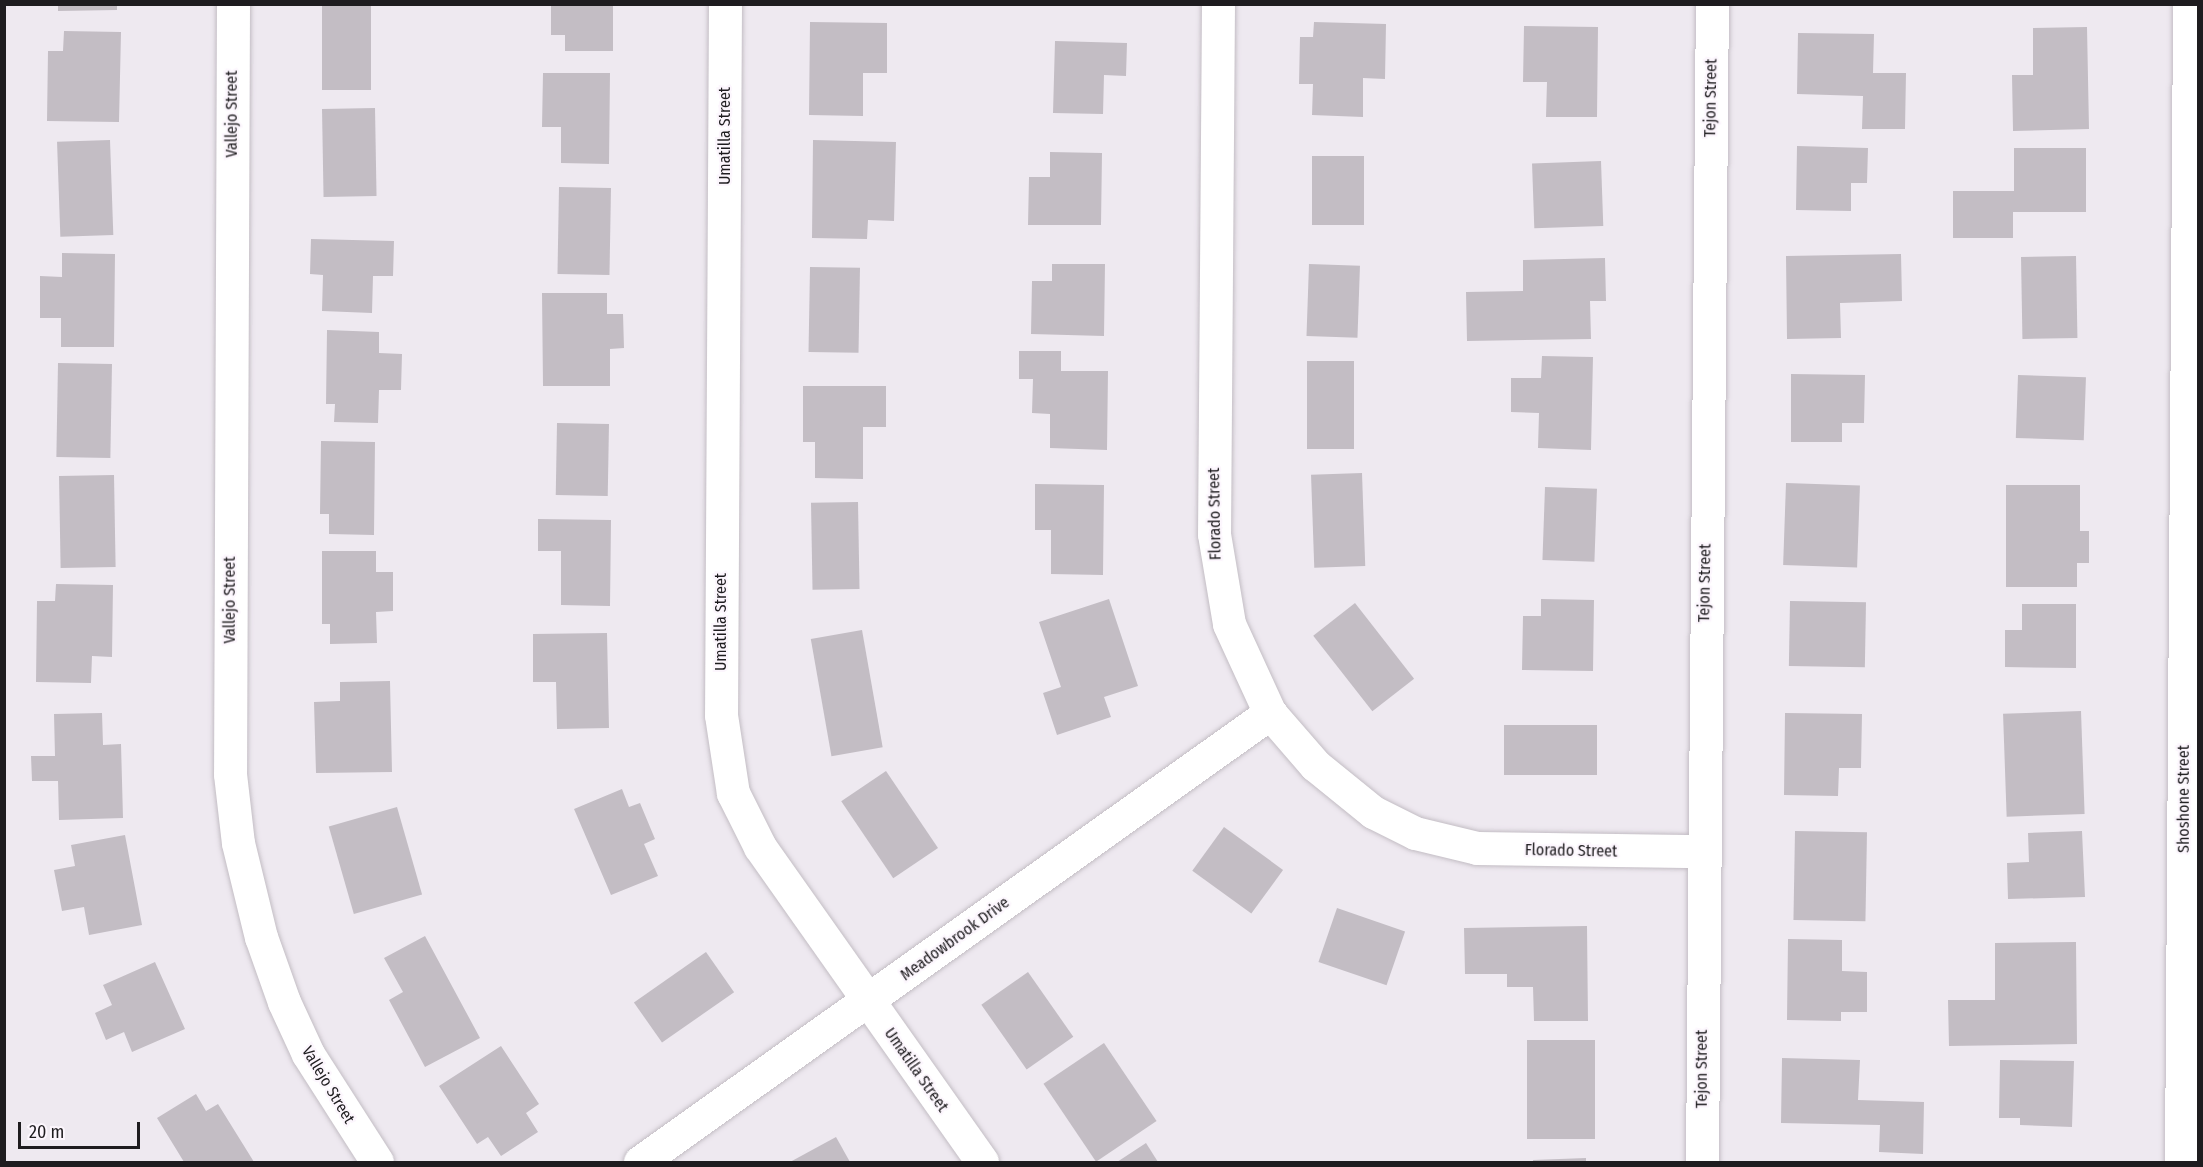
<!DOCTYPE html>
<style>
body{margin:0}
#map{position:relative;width:2203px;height:1167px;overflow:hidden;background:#eee9f0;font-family:"Fira Sans Condensed",sans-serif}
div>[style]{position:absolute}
.building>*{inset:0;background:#c3bdc4;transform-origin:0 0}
.roads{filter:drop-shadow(0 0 2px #c3bdc4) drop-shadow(0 0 2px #c3bdc4)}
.street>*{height:33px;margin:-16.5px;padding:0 16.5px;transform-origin:16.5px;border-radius:16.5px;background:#fff}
span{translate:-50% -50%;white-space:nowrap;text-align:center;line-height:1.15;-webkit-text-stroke:4.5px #fcf6fd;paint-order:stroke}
.street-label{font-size:16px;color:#1e1c1f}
.frame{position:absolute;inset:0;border:6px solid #1e1c1f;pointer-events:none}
.scale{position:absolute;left:18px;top:1122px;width:122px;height:27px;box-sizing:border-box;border:3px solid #1e1c1f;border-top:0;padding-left:8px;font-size:18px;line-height:21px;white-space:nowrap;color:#1e1c1f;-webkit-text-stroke:4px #fcf6fd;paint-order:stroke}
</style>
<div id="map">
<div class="building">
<div style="clip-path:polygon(58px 4px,117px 4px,117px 10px,58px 11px)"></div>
<div style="clip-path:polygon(551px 4px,613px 4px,613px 51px,565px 51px,565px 35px,551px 35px)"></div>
<div style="left:322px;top:5px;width:49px;height:85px"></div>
<div style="clip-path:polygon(810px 22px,887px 23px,887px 73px,863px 73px,863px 116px,809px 115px)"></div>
<div style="clip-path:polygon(1314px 22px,1386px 24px,1385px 79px,1363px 78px,1363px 117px,1312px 115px,1313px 84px,1299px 84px,1300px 37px,1313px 37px)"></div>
<div style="clip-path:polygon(1524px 26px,1598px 27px,1597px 117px,1546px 117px,1547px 82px,1523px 82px)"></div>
<div style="clip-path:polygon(2087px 27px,2089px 129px,2013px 131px,2012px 75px,2033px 75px,2033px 28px)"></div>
<div style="clip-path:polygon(64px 31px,121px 32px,119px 122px,47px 121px,48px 51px,63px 51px)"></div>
<div style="clip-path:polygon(1798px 33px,1874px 34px,1873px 73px,1906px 73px,1905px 129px,1862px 129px,1863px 96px,1797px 94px)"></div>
<div style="clip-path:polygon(1055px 41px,1127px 43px,1126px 76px,1104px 75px,1103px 114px,1053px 113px)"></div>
<div style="clip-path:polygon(543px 73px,610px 73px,609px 164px,561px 163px,561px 127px,542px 127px)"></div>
<div style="left:375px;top:108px;width:88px;height:53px;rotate:89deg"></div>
<div style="left:110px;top:140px;width:95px;height:53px;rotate:88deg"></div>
<div style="clip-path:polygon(813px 140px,896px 142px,894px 221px,868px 220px,867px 239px,812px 238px)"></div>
<div style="clip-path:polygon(1797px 146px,1868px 148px,1867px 183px,1851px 183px,1851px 211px,1796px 210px)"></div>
<div style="clip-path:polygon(2014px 148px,2086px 148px,2086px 212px,2013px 212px,2013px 238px,1953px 238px,1953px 191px,2014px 191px)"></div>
<div style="clip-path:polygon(1050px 152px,1102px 153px,1101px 225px,1028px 225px,1029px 177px,1050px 177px)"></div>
<div style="left:1312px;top:156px;width:52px;height:69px"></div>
<div style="left:1601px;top:161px;width:65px;height:69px;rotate:88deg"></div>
<div style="left:559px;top:187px;width:52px;height:87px;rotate:1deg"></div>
<div style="clip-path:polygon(311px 239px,394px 241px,393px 276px,373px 276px,372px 313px,322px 311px,323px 275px,310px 274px)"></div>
<div style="clip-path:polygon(62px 253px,115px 254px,114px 347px,61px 347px,61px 318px,40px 318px,40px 276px,62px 277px)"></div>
<div style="clip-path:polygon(1901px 254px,1902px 301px,1840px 303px,1841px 338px,1787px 339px,1786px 256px)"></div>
<div style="left:2076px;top:256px;width:82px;height:55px;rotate:89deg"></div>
<div style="clip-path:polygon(1605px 258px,1606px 301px,1590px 301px,1591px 339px,1467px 341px,1466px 292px,1523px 291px,1523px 260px)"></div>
<div style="clip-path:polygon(1052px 264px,1105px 264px,1104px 336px,1031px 334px,1032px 281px,1052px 281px)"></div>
<div style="left:1309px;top:264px;width:51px;height:72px;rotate:2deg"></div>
<div style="left:810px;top:267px;width:50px;height:85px;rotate:1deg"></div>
<div style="clip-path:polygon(542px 293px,607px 293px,607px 314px,623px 314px,624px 348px,610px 349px,610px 386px,543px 386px)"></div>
<div style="clip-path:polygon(327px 330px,379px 332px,379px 353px,402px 354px,401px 390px,379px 390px,378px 423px,334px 422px,335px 404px,326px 404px)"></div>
<div style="clip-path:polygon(1019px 351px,1061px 351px,1061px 371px,1108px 371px,1107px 450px,1050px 448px,1050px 414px,1032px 413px,1033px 379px,1019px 379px)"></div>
<div style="clip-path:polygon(1542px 356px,1593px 357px,1591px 450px,1538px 448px,1539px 413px,1511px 412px,1511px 378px,1541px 378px)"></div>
<div style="left:1307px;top:361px;width:47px;height:88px"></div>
<div style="left:58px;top:363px;width:54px;height:94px;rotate:1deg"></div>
<div style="clip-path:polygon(1791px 374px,1865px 375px,1864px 423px,1842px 423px,1842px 442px,1791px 442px)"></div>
<div style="left:2018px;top:375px;width:68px;height:63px;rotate:2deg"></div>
<div style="clip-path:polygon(803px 386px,886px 386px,886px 427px,863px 427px,863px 479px,815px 478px,815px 442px,803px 442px)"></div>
<div style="left:557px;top:423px;width:52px;height:72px;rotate:1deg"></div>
<div style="clip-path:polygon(321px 441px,375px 442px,374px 535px,329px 534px,329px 514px,320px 514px)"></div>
<div style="left:1362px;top:473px;width:93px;height:51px;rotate:88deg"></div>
<div style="left:114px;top:475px;width:92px;height:55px;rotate:89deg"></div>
<div style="left:1786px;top:483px;width:74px;height:82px;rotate:2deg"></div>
<div style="clip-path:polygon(1035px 484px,1104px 485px,1103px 575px,1051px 574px,1051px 530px,1035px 530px)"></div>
<div style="clip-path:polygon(2006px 485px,2080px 485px,2080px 531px,2089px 531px,2089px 563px,2077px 563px,2077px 587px,2006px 587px)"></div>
<div style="left:1545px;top:487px;width:52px;height:73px;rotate:2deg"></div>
<div style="left:858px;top:502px;width:87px;height:47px;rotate:89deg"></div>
<div style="clip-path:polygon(538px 519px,611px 520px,610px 606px,561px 605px,561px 551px,538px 551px)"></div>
<div style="clip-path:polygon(322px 551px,376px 551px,376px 572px,393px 572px,393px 611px,376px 612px,377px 643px,330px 644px,330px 624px,322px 624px)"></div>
<div style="clip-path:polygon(56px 584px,113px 585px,112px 657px,92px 656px,91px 683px,36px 682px,37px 601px,55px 601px)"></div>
<div style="clip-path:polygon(1109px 599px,1138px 686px,1104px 697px,1111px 717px,1057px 735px,1043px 693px,1061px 687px,1039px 622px)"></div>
<div style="clip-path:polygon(1541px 599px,1594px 600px,1593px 671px,1522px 670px,1523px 616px,1541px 616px)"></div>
<div style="left:1790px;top:601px;width:76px;height:65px;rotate:1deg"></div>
<div style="left:1355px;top:603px;width:96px;height:53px;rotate:52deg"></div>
<div style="clip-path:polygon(2022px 604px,2076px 604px,2076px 668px,2005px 667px,2005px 630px,2022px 630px)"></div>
<div style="left:862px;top:630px;width:119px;height:52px;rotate:80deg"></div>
<div style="clip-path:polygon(607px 633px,609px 728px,557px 729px,556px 682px,533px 682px,533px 634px)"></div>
<div style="clip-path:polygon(390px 681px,392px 772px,316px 773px,314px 702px,340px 701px,340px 682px)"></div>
<div style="left:2081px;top:711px;width:103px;height:78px;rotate:88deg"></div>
<div style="clip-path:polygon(102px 713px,103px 745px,121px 744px,123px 818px,59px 820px,58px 781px,32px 781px,31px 756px,55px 756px,54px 714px)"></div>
<div style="clip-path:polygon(1785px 713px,1862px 714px,1861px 768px,1839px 768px,1838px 796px,1784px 795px)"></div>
<div style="left:1504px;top:725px;width:93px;height:50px"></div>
<div style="left:886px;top:771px;width:93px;height:54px;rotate:56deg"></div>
<div style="clip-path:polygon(622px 789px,629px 807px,640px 803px,655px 839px,644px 844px,658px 876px,611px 895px,574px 809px)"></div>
<div style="left:397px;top:807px;width:91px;height:71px;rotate:74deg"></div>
<div style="left:1224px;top:827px;width:73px;height:54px;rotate:36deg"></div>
<div style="left:1795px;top:831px;width:72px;height:89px;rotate:1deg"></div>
<div style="clip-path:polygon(2082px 831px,2085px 897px,2008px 899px,2007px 863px,2029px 862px,2028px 833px)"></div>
<div style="clip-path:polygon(125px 835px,142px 925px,89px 935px,84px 907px,62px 911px,54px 870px,75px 866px,71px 845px)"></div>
<div style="left:1337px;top:908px;width:72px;height:57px;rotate:19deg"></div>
<div style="clip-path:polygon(1587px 926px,1588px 1021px,1534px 1021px,1533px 987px,1507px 987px,1507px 974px,1465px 974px,1464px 928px)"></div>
<div style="clip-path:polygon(425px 936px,480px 1038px,425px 1067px,389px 1000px,403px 992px,384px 958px)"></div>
<div style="clip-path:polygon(1788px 939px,1842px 940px,1842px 971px,1867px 972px,1867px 1012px,1841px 1012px,1841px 1021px,1787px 1020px)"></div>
<div style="clip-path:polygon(2076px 942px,2077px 1044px,1949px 1046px,1948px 1000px,1995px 1000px,1995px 943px)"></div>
<div style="left:706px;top:952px;width:49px;height:88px;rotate:55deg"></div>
<div style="clip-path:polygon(155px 962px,185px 1029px,132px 1052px,124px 1032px,106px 1040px,95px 1013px,112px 1005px,103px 985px)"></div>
<div style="left:1028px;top:972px;width:79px;height:57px;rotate:55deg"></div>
<div style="left:1527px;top:1040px;width:68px;height:99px"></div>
<div style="left:1104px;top:1043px;width:94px;height:73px;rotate:56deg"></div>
<div style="clip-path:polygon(501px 1046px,539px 1104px,526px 1113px,538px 1132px,501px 1156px,488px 1137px,477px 1144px,439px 1086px)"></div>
<div style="clip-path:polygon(1782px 1058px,1860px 1060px,1858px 1100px,1924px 1102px,1923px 1154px,1879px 1152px,1880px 1125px,1781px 1123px)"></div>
<div style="clip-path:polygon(2000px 1060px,2074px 1061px,2072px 1127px,2020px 1125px,2020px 1118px,1999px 1118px)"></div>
<div style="clip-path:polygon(196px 1094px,206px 1111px,218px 1104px,254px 1162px,184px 1162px,157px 1118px)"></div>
<div style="clip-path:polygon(836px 1137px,850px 1162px,790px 1162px)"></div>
<div style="clip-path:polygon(1146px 1143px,1158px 1162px,1117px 1162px)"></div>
<div style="clip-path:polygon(1586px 1158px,1586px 1162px,1533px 1162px,1533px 1160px)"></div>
</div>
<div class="roads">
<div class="street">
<div style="left:233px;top:4px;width:770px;rotate:90.22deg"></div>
<div style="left:230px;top:774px;width:69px;rotate:83.4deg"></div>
<div style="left:238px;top:843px;width:97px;rotate:76.3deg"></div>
<div style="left:261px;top:937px;width:69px;rotate:70.5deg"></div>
<div style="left:284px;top:1002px;width:57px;rotate:65.2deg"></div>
<div style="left:308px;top:1054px;width:128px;rotate:57.4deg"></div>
<div style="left:725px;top:4px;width:711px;rotate:90.32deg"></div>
<div style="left:721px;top:715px;width:79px;rotate:81.3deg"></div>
<div style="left:733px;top:793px;width:60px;rotate:63.4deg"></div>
<div style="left:760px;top:847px;width:385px;rotate:54.8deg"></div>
<div style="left:1218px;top:4px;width:530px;rotate:90.43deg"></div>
<div style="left:1214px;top:534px;width:91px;rotate:80.5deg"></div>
<div style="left:1229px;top:624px;width:98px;rotate:65.3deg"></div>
<div style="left:1270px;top:713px;width:69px;rotate:49.1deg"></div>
<div style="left:1315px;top:765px;width:75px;rotate:39deg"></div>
<div style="left:1373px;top:812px;width:47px;rotate:26.6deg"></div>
<div style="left:1415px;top:833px;width:64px;rotate:13.6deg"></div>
<div style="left:1477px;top:848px;width:226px;rotate:0.8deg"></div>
<div style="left:640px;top:1162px;width:774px;rotate:-35.48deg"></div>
<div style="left:1702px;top:1162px;width:1158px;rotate:-89.51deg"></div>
<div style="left:2181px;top:1162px;width:1158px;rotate:-89.6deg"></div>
</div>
</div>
<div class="street-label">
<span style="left:1711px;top:98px;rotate:-89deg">Tejon Street</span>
<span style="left:232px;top:114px;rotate:-90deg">Vallejo Street</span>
<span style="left:725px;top:136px;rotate:-90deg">Umatilla Street</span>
<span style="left:1215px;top:514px;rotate:-91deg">Florado Street</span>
<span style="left:1705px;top:583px;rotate:-89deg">Tejon Street</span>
<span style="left:230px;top:600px;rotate:-90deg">Vallejo Street</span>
<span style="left:721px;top:622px;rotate:-90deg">Umatilla Street</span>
<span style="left:2184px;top:799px;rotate:-90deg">Shoshone Street</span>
<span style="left:1571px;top:851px;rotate:1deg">Florado Street</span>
<span style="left:955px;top:939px;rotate:-36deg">Meadowbrook Drive</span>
<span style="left:1702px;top:1069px;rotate:-90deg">Tejon Street</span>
<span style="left:916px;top:1070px;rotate:55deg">Umatilla Street</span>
<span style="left:328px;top:1085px;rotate:59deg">Vallejo Street</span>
</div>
<div class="frame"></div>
<div class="scale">20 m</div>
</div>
